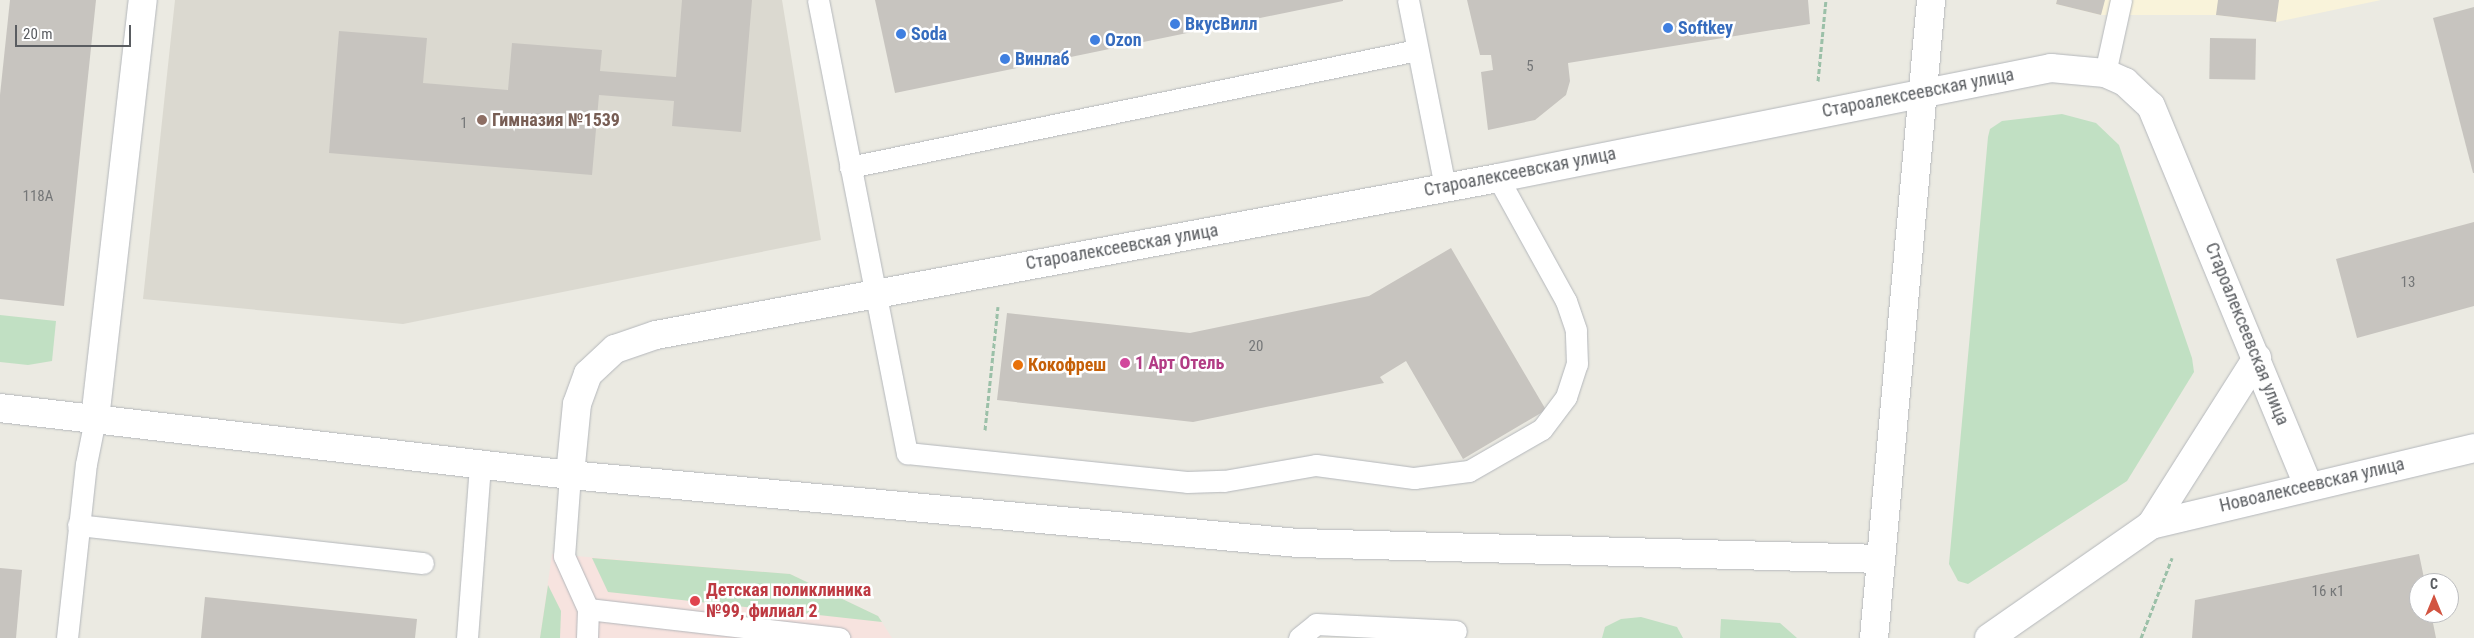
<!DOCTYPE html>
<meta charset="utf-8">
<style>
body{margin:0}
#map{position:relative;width:2474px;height:638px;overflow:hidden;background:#ebeae2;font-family:"Roboto Condensed",sans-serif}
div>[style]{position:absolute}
.commercial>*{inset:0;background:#f9f3da}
.education>*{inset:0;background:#dbd9d0}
.medical>*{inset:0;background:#f7e3df}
.green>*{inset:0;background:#c1e0c3}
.building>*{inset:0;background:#c7c4bf;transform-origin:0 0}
.path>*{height:3px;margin-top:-1.5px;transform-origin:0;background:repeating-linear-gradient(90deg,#9bc0a8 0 5px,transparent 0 7.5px)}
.roads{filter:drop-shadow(0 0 1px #b4b7bb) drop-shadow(0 0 1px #b4b7bb)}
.lane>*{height:21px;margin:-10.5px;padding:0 10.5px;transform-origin:10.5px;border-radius:10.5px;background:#fff}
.street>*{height:28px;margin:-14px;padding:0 14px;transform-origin:14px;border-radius:14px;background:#fff}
.secondary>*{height:28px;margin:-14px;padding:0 14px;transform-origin:14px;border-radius:14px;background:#fff}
.dots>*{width:14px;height:14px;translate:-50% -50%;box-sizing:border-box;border:2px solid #fff;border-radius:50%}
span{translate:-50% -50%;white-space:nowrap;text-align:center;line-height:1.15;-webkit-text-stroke:5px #fff;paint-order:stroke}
.number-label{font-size:15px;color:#757778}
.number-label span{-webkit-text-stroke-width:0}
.shop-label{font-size:18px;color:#366cbe;font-weight:700}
.left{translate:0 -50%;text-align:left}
.street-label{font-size:18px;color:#5a5d61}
.education-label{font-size:18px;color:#785e54;font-weight:700}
.hotel-label{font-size:18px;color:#b23c85;font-weight:700}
.food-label{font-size:18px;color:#c56008;font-weight:700}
.health-label{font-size:18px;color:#be3a42;font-weight:700}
.north{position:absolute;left:2409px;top:573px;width:50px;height:50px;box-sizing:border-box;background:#fff;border:1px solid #bdbec0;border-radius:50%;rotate:0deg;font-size:14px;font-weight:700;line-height:20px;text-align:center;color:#5a5d61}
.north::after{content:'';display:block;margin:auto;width:18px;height:22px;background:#d25441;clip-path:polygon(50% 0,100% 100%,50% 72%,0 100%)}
.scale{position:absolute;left:15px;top:25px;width:116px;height:22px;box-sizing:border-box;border:2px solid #5a5d61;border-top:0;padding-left:6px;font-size:15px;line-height:18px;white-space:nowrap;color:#5a5d61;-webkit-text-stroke:4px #fff;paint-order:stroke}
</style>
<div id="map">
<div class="commercial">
<div style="clip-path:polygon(2057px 0,2381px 0,2276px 22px,2216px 15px,2101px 15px,2056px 4px)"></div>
</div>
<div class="education">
<div style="clip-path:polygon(175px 0,782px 0,821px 240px,403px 324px,143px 299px)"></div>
</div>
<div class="medical">
<div style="clip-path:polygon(552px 554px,790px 574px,878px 616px,892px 638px,540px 638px)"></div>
</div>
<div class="green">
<div style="clip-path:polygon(2062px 114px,2096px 123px,2119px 145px,2192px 358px,2194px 372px,2127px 481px,1968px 584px,1958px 581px,1949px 564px,1988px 137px,1990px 129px,2002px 121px)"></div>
<div style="clip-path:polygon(0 315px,56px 321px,52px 361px,28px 365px,0 362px)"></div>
<div style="clip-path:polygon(592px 558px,790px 574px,878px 616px,882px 622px,608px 592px)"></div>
<div style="clip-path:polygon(548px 585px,561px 611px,560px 638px,540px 638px)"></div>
<div style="clip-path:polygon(1641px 617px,1677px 627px,1683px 638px,1602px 638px,1605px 627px,1621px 619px)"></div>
<div style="clip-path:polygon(1721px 619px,1780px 623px,1797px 638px,1720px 638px)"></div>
</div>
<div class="building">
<div style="clip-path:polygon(10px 0,96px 0,64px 306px,0 299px,0 95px)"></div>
<div style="clip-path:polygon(682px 0,752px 0,741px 132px,672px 126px,674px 101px,599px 95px,592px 175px,329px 153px,339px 31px,427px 38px,423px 83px,508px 90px,512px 43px,602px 50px,600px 71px,676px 77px)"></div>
<div style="clip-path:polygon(875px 0,1343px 0,1343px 1px,895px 93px)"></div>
<div style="clip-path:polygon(1467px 0,1808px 0,1810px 24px,1568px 63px,1570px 81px,1566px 95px,1535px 120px,1488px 130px,1481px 72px,1493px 70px,1491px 55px,1480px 55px)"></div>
<div style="clip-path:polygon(2057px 0,2105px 0,2101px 15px,2056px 4px)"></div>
<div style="clip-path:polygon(2218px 0,2279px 0,2276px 22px,2216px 15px)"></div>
<div style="clip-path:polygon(2474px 7px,2474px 173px,2473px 173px,2433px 18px)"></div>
<div style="left:2210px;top:38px;width:46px;height:41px;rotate:1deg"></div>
<div style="clip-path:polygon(2474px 222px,2474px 306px,2357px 338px,2336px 259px)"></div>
<div style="clip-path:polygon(1451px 248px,1546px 410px,1463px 459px,1406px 361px,1380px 377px,1384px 383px,1193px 422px,997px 400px,1007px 313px,1190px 333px,1369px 296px)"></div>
<div style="clip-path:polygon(2419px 554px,2425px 583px,2419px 583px,2419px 613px,2431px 613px,2436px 638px,2192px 638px,2195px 600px)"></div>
<div style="clip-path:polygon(0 568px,22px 570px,16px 638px,0 638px)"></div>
<div style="clip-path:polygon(205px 597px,417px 619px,415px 638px,201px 638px)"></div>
</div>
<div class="path">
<div style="left:1818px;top:81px;width:81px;rotate:-84.4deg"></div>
<div style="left:985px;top:430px;width:124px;rotate:-84deg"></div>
<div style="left:2141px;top:638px;width:86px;rotate:-68.8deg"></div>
</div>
<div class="roads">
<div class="lane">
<div style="left:818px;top:0;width:462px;rotate:78.9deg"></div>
<div style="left:907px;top:453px;width:281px;rotate:5.9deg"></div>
<div style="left:1187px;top:482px;width:37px;rotate:-2deg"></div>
<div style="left:1224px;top:481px;width:93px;rotate:-9.9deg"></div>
<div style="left:1316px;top:465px;width:99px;rotate:7.6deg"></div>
<div style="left:1414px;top:478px;width:55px;rotate:-7.3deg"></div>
<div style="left:1469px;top:471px;width:84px;rotate:-29.9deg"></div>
<div style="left:1542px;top:429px;width:40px;rotate:-53deg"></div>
<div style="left:1566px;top:397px;width:35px;rotate:-72deg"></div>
<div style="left:1577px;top:364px;width:34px;rotate:-92deg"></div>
<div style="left:1576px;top:330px;width:31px;rotate:-109deg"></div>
<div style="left:1566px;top:301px;width:141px;rotate:-118.9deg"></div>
<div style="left:1408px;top:0;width:191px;rotate:78.8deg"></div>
<div style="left:2105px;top:73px;width:75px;rotate:-77.6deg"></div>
<div style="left:850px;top:167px;width:579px;rotate:-11.66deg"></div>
<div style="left:570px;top:475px;width:81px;rotate:94.2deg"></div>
<div style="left:564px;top:556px;width:58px;rotate:65.6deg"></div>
<div style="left:588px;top:609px;width:253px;rotate:6.6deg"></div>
<div style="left:78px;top:525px;width:347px;rotate:6.3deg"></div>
<div style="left:67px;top:638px;width:175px;rotate:-83.8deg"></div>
<div style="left:86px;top:464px;width:46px;rotate:-78.7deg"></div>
<div style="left:467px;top:638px;width:174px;rotate:-85.7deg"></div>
<div style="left:587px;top:638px;width:29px;rotate:-88deg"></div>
<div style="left:1299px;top:638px;width:22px;rotate:-39deg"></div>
<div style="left:1316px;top:624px;width:140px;rotate:2.9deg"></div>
</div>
<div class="street">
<div style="left:0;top:408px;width:574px;rotate:6.7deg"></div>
<div style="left:570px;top:475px;width:731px;rotate:5.34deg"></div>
<div style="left:1298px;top:543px;width:583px;rotate:1.57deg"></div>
<div style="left:95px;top:419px;width:422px;rotate:-83.5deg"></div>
<div style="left:570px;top:475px;width:71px;rotate:-84.4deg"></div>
<div style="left:577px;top:404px;width:32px;rotate:-70deg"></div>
<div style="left:588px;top:374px;width:37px;rotate:-43deg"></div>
<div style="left:615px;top:349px;width:43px;rotate:-18.9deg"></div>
<div style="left:656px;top:335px;width:857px;rotate:-10.56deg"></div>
<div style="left:1498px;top:178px;width:564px;rotate:-11.25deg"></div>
<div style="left:2051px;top:68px;width:54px;rotate:5.3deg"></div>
<div style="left:2105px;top:73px;width:22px;rotate:24deg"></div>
<div style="left:2125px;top:82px;width:35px;rotate:43deg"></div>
<div style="left:2151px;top:106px;width:410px;rotate:67.5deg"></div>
<div style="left:2151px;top:525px;width:198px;rotate:-57.6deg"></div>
</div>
<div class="secondary">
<div style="left:1874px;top:638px;width:641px;rotate:-84.89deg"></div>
<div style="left:1989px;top:638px;width:198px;rotate:-34.9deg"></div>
<div style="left:2151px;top:525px;width:332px;rotate:-13.4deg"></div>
</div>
</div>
<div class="dots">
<div style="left:1175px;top:24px;background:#3f7fe0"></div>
<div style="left:1668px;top:28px;background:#3f7fe0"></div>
<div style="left:901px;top:34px;background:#3f7fe0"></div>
<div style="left:1095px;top:40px;background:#3f7fe0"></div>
<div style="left:1005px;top:59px;background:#3f7fe0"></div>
<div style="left:482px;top:120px;background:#8d6e63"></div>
<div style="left:1125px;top:363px;background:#d1479c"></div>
<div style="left:1018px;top:365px;background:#e8710a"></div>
<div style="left:695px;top:601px;background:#e0444e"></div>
</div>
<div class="number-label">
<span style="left:1530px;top:67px">5</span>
<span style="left:464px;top:124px">1</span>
<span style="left:38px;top:197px">118А</span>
<span style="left:2408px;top:283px">13</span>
<span style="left:1256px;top:347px">20</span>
<span style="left:2328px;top:592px">16 к1</span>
</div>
<div class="shop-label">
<span class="left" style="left:1185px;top:24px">ВкусВилл</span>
<span class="left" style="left:1678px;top:28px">Softkey</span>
<span class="left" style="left:911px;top:34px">Soda</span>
<span class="left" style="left:1105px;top:40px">Ozon</span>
<span class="left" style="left:1015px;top:59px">Винлаб</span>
</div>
<div class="street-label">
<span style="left:1918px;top:93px;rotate:-11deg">Староалексеевская улица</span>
<span style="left:1520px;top:172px;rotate:-11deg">Староалексеевская улица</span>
<span style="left:1122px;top:247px;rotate:-10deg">Староалексеевская улица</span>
<span style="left:2247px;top:334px;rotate:68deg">Староалексеевская улица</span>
<span style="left:2312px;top:485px;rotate:-13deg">Новоалексеевская улица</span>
</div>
<div class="education-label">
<span class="left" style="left:492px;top:120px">Гимназия №1539</span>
</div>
<div class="hotel-label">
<span class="left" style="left:1135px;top:363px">1 Арт Отель</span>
</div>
<div class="food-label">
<span class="left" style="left:1028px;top:365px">Кокофреш</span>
</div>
<div class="health-label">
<span class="left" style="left:706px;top:601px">Детская поликлиника<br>№99, филиал 2</span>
</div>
<div class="north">С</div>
<div class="scale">20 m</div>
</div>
